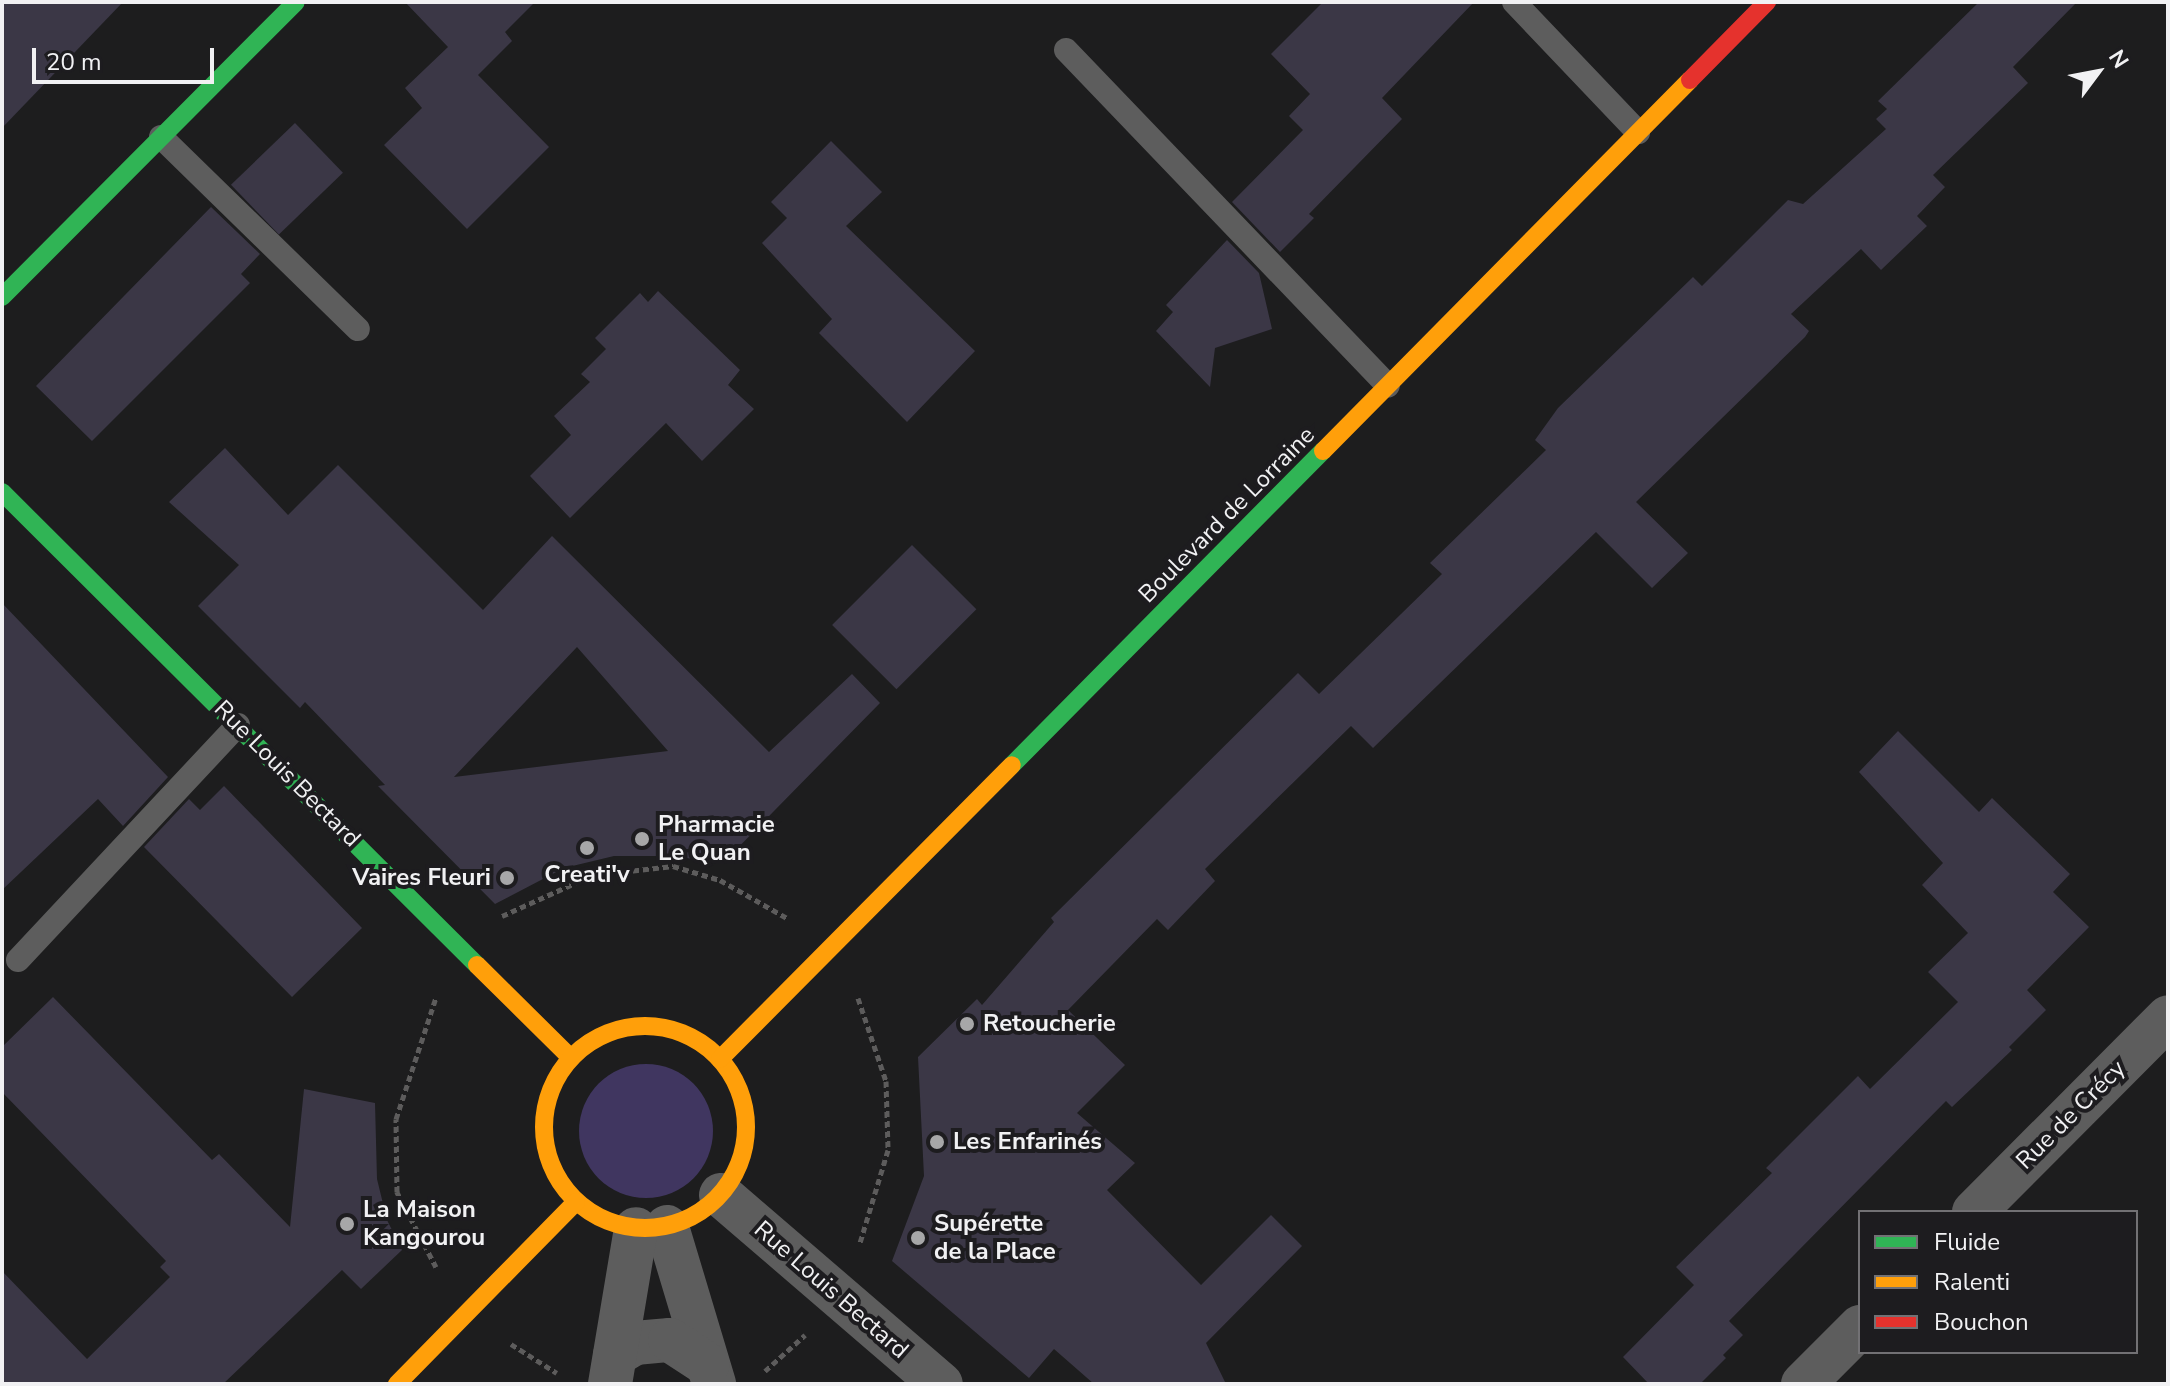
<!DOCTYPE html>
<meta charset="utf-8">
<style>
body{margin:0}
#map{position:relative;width:2170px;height:1386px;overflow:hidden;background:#1d1d1e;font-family:"Nunito Sans",sans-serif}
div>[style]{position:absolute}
.green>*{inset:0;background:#403660}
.round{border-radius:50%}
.building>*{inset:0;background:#3b3746;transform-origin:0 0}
.path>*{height:5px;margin-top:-2.5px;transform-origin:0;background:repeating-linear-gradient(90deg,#5d5c5c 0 6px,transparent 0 10px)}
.lane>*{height:24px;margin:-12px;padding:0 12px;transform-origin:12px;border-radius:12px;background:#5d5d5d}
.street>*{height:44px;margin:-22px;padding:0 22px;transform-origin:22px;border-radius:22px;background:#5d5d5d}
.fast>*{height:18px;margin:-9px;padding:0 9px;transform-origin:9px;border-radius:9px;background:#30b455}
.slow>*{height:18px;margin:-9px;padding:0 9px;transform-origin:9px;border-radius:9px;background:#ff9f0a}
.slow>.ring{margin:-9px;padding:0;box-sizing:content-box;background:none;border:18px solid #ff9f0a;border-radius:50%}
.jam>*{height:18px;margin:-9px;padding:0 9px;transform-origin:9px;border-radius:9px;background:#e5322d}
.dots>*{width:22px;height:22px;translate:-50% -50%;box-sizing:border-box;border:4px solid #1d1c1f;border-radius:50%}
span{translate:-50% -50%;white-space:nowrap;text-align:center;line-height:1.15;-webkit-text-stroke:8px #1d1c1f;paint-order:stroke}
.street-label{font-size:24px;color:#f1f1f3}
.poi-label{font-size:24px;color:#f1f1f3;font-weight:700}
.left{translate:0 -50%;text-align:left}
.right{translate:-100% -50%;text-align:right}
.frame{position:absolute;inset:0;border:4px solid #f1f1f3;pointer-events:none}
.legend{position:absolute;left:1858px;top:1210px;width:280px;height:144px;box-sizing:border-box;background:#1d1c1f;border:2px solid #727174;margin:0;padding:10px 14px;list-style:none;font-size:24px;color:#f1f1f3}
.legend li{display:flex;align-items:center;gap:16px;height:40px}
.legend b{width:40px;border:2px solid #727174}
.north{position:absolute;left:2058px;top:32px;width:80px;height:80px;-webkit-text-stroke:6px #1d1c1f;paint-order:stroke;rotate:58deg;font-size:22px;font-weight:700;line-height:32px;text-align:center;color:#f1f1f3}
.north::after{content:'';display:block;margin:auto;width:28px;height:36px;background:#f1f1f3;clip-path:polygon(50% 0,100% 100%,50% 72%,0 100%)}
.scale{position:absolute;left:32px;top:48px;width:182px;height:36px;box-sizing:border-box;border:4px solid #f1f1f3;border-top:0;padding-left:10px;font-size:24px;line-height:28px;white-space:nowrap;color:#f1f1f3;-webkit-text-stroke:6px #1d1c1f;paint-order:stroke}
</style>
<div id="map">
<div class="green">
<div class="round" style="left:579px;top:1064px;width:134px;height:134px"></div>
</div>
<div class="building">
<div style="clip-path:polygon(2px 2px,123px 2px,2px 128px)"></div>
<div style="clip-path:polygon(405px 2px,535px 2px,505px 32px,512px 41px,478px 75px,549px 147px,467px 229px,384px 145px,422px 108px,405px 88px,448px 47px)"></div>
<div style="clip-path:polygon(1323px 2px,1474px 2px,1382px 98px,1402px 119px,1309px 214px,1314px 218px,1280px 252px,1232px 202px,1303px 130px,1289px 116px,1310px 94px,1271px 54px)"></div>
<div style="clip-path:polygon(1979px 2px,2077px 2px,2013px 67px,2028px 83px,1933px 175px,1945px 187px,1917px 216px,1927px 226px,1881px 270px,1861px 249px,1791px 314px,1809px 331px,1805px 337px,1636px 502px,1688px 553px,1652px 588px,1596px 532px,1373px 748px,1351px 726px,1205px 869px,1215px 881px,1168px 930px,1157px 919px,1068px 1010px,1125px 1065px,1077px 1113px,1135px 1163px,1107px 1190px,1201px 1285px,1271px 1215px,1302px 1246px,1206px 1343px,1226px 1384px,1094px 1384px,1054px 1349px,1029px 1378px,892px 1261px,924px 1176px,918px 1057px,977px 999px,982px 1005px,1054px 922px,1051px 918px,1298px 673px,1319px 694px,1442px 574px,1430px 563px,1546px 450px,1535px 440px,1558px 408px,1693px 277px,1702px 286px,1788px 200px,1803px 204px,1886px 129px,1876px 119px,1887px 109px,1878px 101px)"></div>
<div style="left:295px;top:123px;width:69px;height:89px;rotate:46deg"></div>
<div style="clip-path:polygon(831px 141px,882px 192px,846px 226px,975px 351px,907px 422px,819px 333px,832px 319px,762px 243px,787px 218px,771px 202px)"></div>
<div style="clip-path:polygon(211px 207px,260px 254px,241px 274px,250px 283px,92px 441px,36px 386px)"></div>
<div style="clip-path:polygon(1227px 240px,1259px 273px,1272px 329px,1215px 348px,1210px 387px,1156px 331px,1173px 312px,1166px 305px)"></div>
<div style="clip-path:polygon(658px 291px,740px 370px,728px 385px,754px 409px,702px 461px,666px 423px,570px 518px,530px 476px,571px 435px,554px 416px,590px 382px,581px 374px,606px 349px,595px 338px,640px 293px,648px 302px)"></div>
<div style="clip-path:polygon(evenodd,225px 448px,288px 515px,338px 465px,483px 610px,552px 536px,769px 752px,852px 674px,880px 703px,722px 864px,675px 856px,614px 856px,564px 868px,495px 904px,378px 786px,385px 785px,305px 702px,300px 708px,198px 606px,239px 565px,169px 502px,225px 448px,577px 647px,668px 751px,454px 777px,577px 647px)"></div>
<div style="left:912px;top:545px;width:91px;height:113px;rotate:45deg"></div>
<div style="clip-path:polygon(2px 603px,168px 777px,123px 826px,98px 799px,2px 890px)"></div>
<div style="clip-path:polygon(1898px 731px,1979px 812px,1992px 798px,2070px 874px,2053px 892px,2089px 927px,2027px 990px,2046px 1010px,2009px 1047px,2012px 1050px,1952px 1107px,1946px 1101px,1729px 1321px,1743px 1335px,1723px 1355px,1726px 1358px,1700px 1384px,1649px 1384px,1623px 1357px,1694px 1285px,1676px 1267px,1772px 1173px,1766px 1168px,1858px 1076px,1870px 1089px,1958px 1002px,1928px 972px,1968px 933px,1922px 885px,1943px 863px,1859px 772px)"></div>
<div style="clip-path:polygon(224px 786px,362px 928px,292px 997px,144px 847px,189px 799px,200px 810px)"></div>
<div style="clip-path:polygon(53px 997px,212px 1160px,219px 1154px,290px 1227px,304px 1089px,375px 1103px,377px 1179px,387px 1220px,402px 1250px,361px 1289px,342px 1270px,223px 1384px,2px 1384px,2px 1271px,87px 1359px,170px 1277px,160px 1267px,166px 1261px,2px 1092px,2px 1047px)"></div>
</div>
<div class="path">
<div style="left:502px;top:916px;width:100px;rotate:-24.3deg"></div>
<div style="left:593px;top:875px;width:81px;rotate:-6.4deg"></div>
<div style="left:673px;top:866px;width:49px;rotate:16.6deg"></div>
<div style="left:720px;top:880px;width:77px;rotate:29.6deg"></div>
<div style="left:858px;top:998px;width:88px;rotate:71.4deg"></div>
<div style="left:886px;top:1081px;width:69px;rotate:88.3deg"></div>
<div style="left:888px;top:1150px;width:97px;rotate:106.8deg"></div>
<div style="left:436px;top:1267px;width:85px;rotate:-117.5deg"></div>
<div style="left:397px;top:1192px;width:73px;rotate:-90.8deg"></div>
<div style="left:396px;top:1119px;width:128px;rotate:-71.8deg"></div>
<div style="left:511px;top:1344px;width:54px;rotate:32.2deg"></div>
<div style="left:765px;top:1371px;width:54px;rotate:-42deg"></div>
</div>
<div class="lane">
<div style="left:1514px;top:2px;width:180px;rotate:46.4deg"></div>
<div style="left:1066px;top:50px;width:465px;rotate:46.2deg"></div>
<div style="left:161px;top:137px;width:275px;rotate:44.3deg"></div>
<div style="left:18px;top:960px;width:322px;rotate:-46.9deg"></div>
</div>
<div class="street">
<div style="left:721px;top:1195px;width:290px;rotate:40.7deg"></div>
<div style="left:1974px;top:1212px;width:275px;rotate:-45.1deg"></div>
<div style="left:667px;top:1227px;width:164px;rotate:73.3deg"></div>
<div style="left:615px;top:1355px;width:23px;rotate:-31deg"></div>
<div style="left:635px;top:1343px;width:35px;rotate:-5deg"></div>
<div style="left:670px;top:1340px;width:45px;rotate:33.3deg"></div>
<div style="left:610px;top:1384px;width:157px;rotate:-80.5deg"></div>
<div style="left:1803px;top:1384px;width:81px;rotate:-45deg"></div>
</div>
<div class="fast">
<div style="left:2px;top:297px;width:416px;rotate:-45.1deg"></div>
<div style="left:2px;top:492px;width:670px;rotate:44.88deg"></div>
<div style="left:1012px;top:765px;width:442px;rotate:-45.3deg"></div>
</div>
<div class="slow">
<div style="left:1323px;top:451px;width:522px;rotate:-45.31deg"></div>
<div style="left:477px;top:965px;width:131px;rotate:44.7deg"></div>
<div class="ring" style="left:544px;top:1026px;width:184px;height:184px"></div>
<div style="left:720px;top:1059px;width:414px;rotate:-45.2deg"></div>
<div style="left:397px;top:1384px;width:255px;rotate:-45.5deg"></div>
</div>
<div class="jam">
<div style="left:1690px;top:80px;width:110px;rotate:-45.4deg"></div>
</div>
<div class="dots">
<div style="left:642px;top:839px;background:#a7a7a8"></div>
<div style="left:587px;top:848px;background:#a7a7a8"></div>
<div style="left:507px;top:878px;background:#a7a7a8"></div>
<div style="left:967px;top:1024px;background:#a7a7a8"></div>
<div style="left:937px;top:1142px;background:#a7a7a8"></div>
<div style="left:347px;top:1224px;background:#a7a7a8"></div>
<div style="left:918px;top:1238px;background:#a7a7a8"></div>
</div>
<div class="street-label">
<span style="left:1227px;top:515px;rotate:-45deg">Boulevard de Lorraine</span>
<span style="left:287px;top:774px;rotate:45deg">Rue Louis Bectard</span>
<span style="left:2071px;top:1115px;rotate:-45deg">Rue de Crécy</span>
<span style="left:831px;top:1290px;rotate:41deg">Rue Louis Bectard</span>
</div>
<div class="poi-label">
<span class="left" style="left:658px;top:839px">Pharmacie<br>Le Quan</span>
<span style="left:587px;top:875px">Creati'v</span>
<span class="right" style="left:491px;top:878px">Vaires Fleuri</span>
<span class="left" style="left:983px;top:1024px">Retoucherie</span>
<span class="left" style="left:953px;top:1142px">Les Enfarinés</span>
<span class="left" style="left:363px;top:1224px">La Maison<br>Kangourou</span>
<span class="left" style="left:934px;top:1238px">Supérette<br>de la Place</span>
</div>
<div class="frame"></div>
<ul class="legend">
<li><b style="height:10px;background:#30b455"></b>Fluide</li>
<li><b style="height:10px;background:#ff9f0a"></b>Ralenti</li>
<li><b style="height:10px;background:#e5322d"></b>Bouchon</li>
</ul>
<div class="north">N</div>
<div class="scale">20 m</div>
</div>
